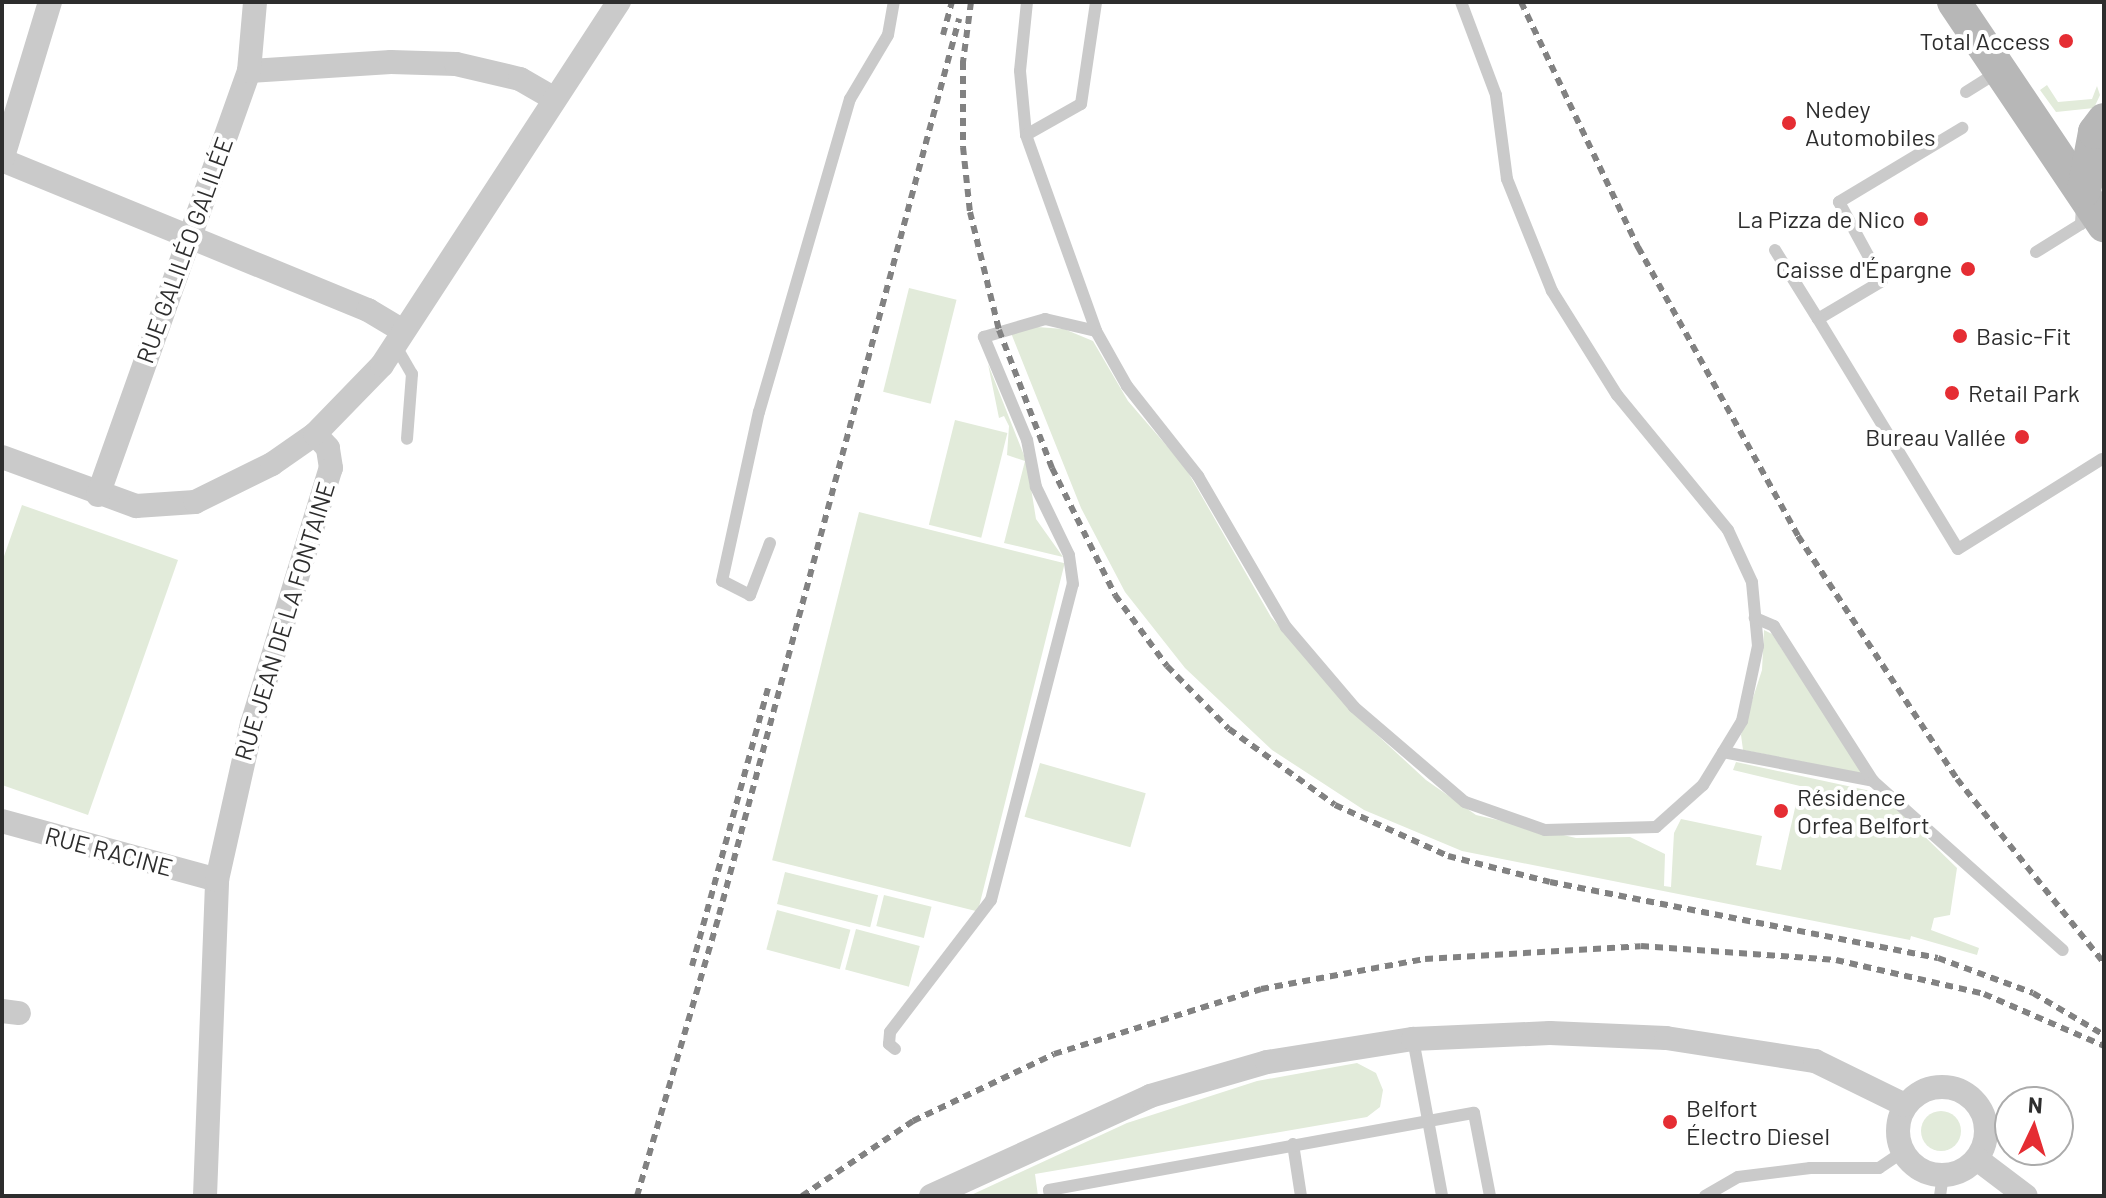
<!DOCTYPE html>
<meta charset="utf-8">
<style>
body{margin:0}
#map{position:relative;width:2106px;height:1198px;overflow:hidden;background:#fff;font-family:Barlow,sans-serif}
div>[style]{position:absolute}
.green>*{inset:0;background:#e2ebda;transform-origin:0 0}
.round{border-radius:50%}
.lane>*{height:12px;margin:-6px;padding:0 6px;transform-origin:6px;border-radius:6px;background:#cacaca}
.street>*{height:24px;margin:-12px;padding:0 12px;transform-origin:12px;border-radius:12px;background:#cacaca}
.street>.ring{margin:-12px;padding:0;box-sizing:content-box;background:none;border:24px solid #cacaca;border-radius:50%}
.secondary>*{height:34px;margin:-17px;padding:0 17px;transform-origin:17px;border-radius:17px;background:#b7b7b7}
.rail>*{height:6px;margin-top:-3px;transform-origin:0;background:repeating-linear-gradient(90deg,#828282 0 8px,transparent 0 14px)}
.dots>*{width:22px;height:22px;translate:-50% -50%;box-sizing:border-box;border:4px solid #fff;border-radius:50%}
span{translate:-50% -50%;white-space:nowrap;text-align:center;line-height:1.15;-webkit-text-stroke:8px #fff;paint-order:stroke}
.poi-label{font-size:24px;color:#2d2d2d}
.right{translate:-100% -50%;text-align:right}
.left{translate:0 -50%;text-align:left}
.street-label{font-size:24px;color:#2d2d2d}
.frame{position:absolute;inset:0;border:4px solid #2d2d2d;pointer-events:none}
.north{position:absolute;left:1994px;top:1086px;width:80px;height:80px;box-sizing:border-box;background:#fff;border:2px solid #ababab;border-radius:50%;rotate:4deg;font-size:22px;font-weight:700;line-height:32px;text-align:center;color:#2d2d2d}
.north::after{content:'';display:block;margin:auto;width:28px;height:36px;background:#e52d33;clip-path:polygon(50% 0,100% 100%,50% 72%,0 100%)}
</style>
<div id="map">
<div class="green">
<div style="clip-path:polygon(2047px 85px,2058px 102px,2092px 99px,2097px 86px,2100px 95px,2094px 108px,2056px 112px,2040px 90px)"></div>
<div style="left:909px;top:288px;width:49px;height:107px;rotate:14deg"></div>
<div style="clip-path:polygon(1037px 327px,1064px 329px,1093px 341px,1128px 401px,1185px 467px,1271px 617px,1349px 709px,1426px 780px,1476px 815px,1576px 838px,1630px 837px,1665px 854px,1664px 886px,1671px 887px,1674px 833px,1681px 819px,1762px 836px,1756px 865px,1781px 870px,1800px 786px,1733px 770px,1736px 762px,1880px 793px,1957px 868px,1950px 915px,1934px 918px,1931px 930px,1979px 948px,1977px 955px,1911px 936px,1910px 940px,1462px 851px,1364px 810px,1272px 750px,1185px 668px,1125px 592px,1081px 508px,1011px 333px)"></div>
<div style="clip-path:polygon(988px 364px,1027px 463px,1036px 519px,1063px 557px,1004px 543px,1025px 461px,1007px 455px,1009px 426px,1004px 416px,999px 418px)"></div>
<div style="left:955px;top:420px;width:54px;height:108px;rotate:14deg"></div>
<div style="clip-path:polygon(22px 505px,178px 560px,88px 815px,2px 785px,2px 562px)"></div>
<div style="left:859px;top:512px;width:212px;height:359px;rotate:14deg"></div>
<div style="clip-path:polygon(1764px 630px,1772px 634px,1864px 774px,1743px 750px,1741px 735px,1762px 670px)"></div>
<div style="left:1040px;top:763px;width:110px;height:56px;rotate:16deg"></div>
<div style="left:785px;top:872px;width:96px;height:33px;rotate:14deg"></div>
<div style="left:884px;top:895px;width:49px;height:32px;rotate:14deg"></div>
<div style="left:777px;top:910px;width:76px;height:41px;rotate:15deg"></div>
<div style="left:856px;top:929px;width:66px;height:42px;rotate:15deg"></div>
<div style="clip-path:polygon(1357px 1063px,1376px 1073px,1383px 1090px,1380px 1107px,1367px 1117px,1035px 1174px,1038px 1196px,969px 1196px,1127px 1123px,1257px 1081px)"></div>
<div class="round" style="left:1921px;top:1111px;width:40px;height:40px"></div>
</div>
<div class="lane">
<div style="left:1027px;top:2px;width:69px;rotate:95.8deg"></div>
<div style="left:1020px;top:71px;width:64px;rotate:84.6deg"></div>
<div style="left:1026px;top:135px;width:208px;rotate:70.3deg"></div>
<div style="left:1096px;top:331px;width:63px;rotate:60.6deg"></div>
<div style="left:1127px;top:386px;width:115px;rotate:51.7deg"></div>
<div style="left:1198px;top:476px;width:175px;rotate:59.8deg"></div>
<div style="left:1286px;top:627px;width:105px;rotate:49.6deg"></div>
<div style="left:1354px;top:707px;width:146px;rotate:40.6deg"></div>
<div style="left:1465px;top:802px;width:85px;rotate:19.3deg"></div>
<div style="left:1545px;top:830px;width:111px;rotate:-1.5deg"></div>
<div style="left:1656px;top:827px;width:63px;rotate:-41.8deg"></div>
<div style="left:1703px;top:785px;width:75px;rotate:-58.6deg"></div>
<div style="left:1742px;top:721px;width:77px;rotate:-78deg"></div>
<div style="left:1758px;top:646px;width:64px;rotate:-95.4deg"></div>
<div style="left:1752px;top:582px;width:57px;rotate:-114.8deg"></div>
<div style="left:1728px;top:530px;width:175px;rotate:-129.4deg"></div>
<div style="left:1617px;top:395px;width:123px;rotate:-122deg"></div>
<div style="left:1552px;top:291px;width:121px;rotate:-111.9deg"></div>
<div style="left:1507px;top:179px;width:85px;rotate:-97.5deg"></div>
<div style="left:1496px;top:95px;width:99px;rotate:-110.6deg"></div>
<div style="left:1966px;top:92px;width:36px;rotate:-32deg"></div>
<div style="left:1026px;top:135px;width:63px;rotate:-29.4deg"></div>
<div style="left:1081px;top:104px;width:103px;rotate:-81.6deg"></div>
<div style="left:1775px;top:250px;width:81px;rotate:58.1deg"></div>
<div style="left:1818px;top:319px;width:74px;rotate:-30.7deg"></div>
<div style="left:1882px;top:281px;width:90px;rotate:-118.6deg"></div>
<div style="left:1839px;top:202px;width:144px;rotate:-31deg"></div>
<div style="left:2036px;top:252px;width:53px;rotate:-31.9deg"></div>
<div style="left:2081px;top:224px;width:18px;rotate:-87deg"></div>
<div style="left:1818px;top:319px;width:269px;rotate:58.7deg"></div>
<div style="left:1958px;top:549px;width:170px;rotate:-32deg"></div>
<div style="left:394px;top:343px;width:36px;rotate:60deg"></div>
<div style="left:412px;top:374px;width:65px;rotate:94.4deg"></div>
<div style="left:770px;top:543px;width:56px;rotate:111deg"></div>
<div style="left:750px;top:595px;width:31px;rotate:-153deg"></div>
<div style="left:722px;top:581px;width:173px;rotate:-77.7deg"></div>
<div style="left:759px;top:412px;width:326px;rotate:-73.8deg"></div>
<div style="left:850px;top:99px;width:74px;rotate:-59.3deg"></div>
<div style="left:888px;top:35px;width:34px;rotate:-80deg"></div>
<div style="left:1723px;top:752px;width:153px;rotate:10.9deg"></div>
<div style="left:1873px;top:781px;width:184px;rotate:-122.6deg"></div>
<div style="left:1774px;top:626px;width:21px;rotate:-157deg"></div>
<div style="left:1873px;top:781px;width:254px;rotate:41.7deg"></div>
<div style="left:1413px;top:1039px;width:160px;rotate:79.5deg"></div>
<div style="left:895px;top:1049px;width:8px;rotate:-140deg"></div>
<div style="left:889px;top:1044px;width:12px;rotate:-85deg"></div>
<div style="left:890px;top:1032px;width:166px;rotate:-52.6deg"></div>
<div style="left:991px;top:900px;width:326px;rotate:-75.5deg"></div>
<div style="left:1073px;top:584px;width:29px;rotate:-98deg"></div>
<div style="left:1069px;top:555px;width:76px;rotate:-115.9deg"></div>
<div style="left:1036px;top:487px;width:48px;rotate:-100.8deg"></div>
<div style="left:1027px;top:440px;width:112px;rotate:-112.7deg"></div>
<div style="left:984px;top:337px;width:64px;rotate:-16.4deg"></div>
<div style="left:1045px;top:319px;width:52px;rotate:13.2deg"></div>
<div style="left:1293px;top:1144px;width:53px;rotate:81.3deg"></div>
<div style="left:1050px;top:1196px;width:6px;rotate:-99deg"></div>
<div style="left:1049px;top:1190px;width:432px;rotate:-10.3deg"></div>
<div style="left:1474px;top:1113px;width:85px;rotate:79.1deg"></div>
<div style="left:1705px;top:1196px;width:38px;rotate:-30deg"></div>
<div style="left:1738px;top:1177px;width:73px;rotate:-7.1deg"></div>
<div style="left:1810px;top:1168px;width:69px"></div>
<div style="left:1879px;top:1168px;width:29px;rotate:-34deg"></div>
<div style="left:1940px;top:1196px;width:21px;rotate:-82deg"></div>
</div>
<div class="street">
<div style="left:249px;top:71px;width:142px;rotate:-3.6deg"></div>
<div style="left:391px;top:62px;width:65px;rotate:1.8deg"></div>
<div style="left:456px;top:64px;width:66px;rotate:13.2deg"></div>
<div style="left:520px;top:79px;width:39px;rotate:30deg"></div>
<div style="left:2px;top:160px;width:396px;rotate:22.3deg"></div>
<div style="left:368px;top:310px;width:39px;rotate:31deg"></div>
<div style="left:2px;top:160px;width:165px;rotate:-73.1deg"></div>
<div style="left:2px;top:457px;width:143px;rotate:20.1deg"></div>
<div style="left:136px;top:506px;width:59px;rotate:-3.9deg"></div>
<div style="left:195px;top:502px;width:86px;rotate:-26.3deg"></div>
<div style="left:272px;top:464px;width:52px;rotate:-34.9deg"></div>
<div style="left:98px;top:495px;width:450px;rotate:-70.4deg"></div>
<div style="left:249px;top:71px;width:69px;rotate:-85deg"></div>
<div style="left:2px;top:821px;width:223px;rotate:15.3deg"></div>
<div style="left:2px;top:1011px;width:17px;rotate:7deg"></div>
<div class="ring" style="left:1898px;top:1087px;width:64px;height:64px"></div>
<div style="left:1977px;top:1159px;width:61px;rotate:37.1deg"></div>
<div style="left:205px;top:1196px;width:316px;rotate:-87.8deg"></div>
<div style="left:217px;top:880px;width:160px;rotate:-77.4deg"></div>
<div style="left:252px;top:724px;width:268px;rotate:-72.9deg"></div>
<div style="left:331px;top:468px;width:20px;rotate:-99deg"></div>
<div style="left:328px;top:448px;width:19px;rotate:-133deg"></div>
<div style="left:315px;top:434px;width:96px;rotate:-45.8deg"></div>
<div style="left:382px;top:365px;width:434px;rotate:-56.9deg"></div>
<div style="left:931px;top:1196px;width:241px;rotate:-24.5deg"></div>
<div style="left:1150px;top:1096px;width:122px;rotate:-16.2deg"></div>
<div style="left:1267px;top:1062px;width:148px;rotate:-9deg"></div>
<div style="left:1413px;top:1039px;width:137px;rotate:-2.5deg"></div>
<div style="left:1550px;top:1033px;width:116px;rotate:2.5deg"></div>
<div style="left:1666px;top:1038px;width:151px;rotate:8.8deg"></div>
<div style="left:1815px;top:1061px;width:100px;rotate:26.1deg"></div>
</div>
<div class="secondary">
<div style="left:1954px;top:2px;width:269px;rotate:56.1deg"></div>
<div style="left:2084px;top:191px;width:60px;rotate:-79.4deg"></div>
<div style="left:2095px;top:132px;width:15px;rotate:-53deg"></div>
</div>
<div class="rail">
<div style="left:971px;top:2px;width:61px;rotate:97.6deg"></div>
<div style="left:963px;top:62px;width:85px;rotate:90deg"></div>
<div style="left:963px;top:147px;width:65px;rotate:83.9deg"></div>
<div style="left:970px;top:212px;width:122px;rotate:76.2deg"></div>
<div style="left:999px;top:330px;width:148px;rotate:69deg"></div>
<div style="left:1052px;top:468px;width:142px;rotate:63.6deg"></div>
<div style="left:1115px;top:595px;width:88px;rotate:53.8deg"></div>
<div style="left:1167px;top:666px;width:88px;rotate:45.5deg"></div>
<div style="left:1229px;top:729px;width:130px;rotate:35.6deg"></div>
<div style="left:1335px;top:805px;width:124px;rotate:24.3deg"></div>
<div style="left:1448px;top:856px;width:105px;rotate:14.3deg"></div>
<div style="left:1550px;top:882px;width:395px;rotate:11.1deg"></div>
<div style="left:1938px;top:958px;width:101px;rotate:20.2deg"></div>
<div style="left:2033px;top:993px;width:82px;rotate:30.6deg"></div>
<div style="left:1521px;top:2px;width:272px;rotate:64.5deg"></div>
<div style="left:1638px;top:247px;width:330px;rotate:61deg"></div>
<div style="left:1798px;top:536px;width:290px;rotate:56.8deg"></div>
<div style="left:1957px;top:779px;width:236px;rotate:51.4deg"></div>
<div style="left:943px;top:35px;width:34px;rotate:-75deg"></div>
<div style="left:692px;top:966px;width:288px;rotate:-74.7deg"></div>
<div style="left:637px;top:1196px;width:293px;rotate:-73.7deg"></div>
<div style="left:719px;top:915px;width:928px;rotate:-75deg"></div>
<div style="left:802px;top:1196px;width:134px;rotate:-34deg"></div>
<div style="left:913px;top:1121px;width:156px;rotate:-25.4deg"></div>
<div style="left:1054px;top:1054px;width:217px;rotate:-17.4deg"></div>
<div style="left:1261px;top:989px;width:167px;rotate:-10.4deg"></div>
<div style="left:1425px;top:959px;width:216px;rotate:-3.4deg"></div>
<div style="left:1641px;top:946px;width:196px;rotate:4.1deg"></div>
<div style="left:1836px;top:960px;width:152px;rotate:12.9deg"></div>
<div style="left:1984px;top:994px;width:131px;rotate:23.4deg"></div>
</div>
<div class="dots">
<div style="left:2066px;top:41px;background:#e52d33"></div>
<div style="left:1789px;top:123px;background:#e52d33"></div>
<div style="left:1921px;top:219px;background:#e52d33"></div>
<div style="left:1968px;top:269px;background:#e52d33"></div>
<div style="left:1960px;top:336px;background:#e52d33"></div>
<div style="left:1952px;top:393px;background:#e52d33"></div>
<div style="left:2022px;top:437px;background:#e52d33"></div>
<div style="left:1781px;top:811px;background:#e52d33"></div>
<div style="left:1670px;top:1122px;background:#e52d33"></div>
</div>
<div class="poi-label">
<span class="right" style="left:2050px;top:41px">Total Access</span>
<span class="left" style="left:1805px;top:123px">Nedey<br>Automobiles</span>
<span class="right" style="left:1905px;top:219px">La Pizza de Nico</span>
<span class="right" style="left:1952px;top:269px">Caisse d'Épargne</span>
<span class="left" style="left:1976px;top:336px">Basic-Fit</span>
<span class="left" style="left:1968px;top:393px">Retail Park</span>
<span class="right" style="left:2006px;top:437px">Bureau Vallée</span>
<span class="left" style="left:1797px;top:811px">Résidence<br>Orfea Belfort</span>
<span class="left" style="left:1686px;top:1122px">Belfort<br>Électro Diesel</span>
</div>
<div class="street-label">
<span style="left:184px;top:250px;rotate:-70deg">RUE GALILÉO GALILÉE</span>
<span style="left:284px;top:621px;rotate:-73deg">RUE JEAN DE LA FONTAINE</span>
<span style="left:109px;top:851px;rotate:15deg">RUE RACINE</span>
</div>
<div class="frame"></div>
<div class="north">N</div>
</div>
